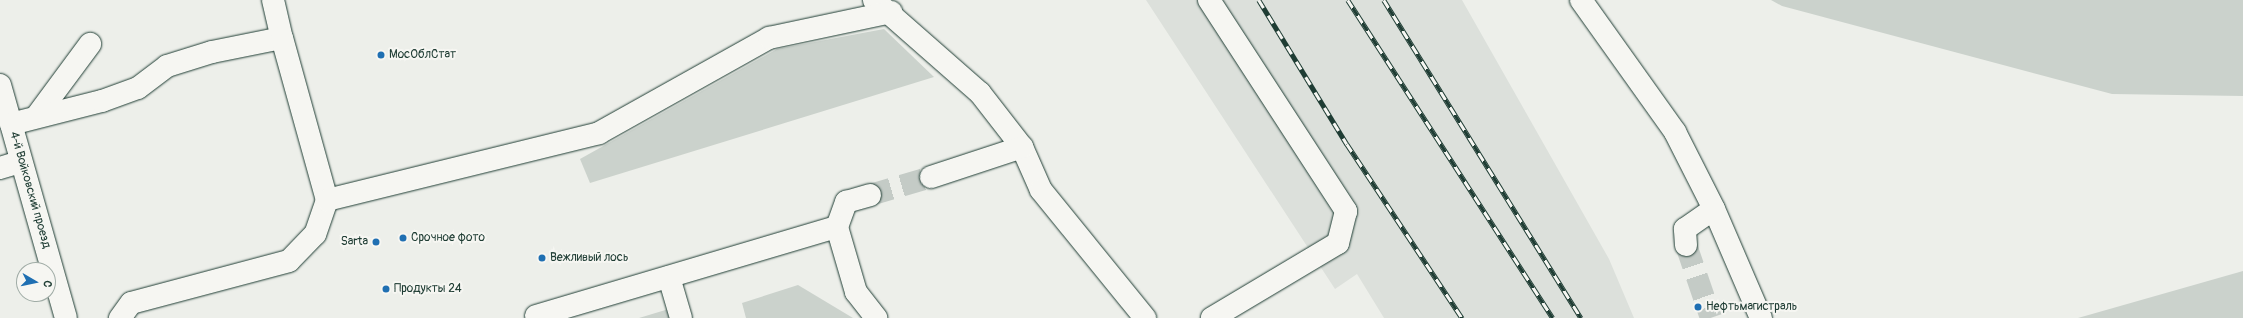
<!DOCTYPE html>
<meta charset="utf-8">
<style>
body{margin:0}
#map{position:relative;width:2243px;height:318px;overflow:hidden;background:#edefea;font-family:Pangolin,sans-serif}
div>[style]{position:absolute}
.built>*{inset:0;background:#dce0db}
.green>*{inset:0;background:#cbd2cc}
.minor-tunnel>*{height:22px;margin-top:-11px;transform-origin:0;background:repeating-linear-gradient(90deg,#c4cbc6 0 22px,transparent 0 33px)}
.roads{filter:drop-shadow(0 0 1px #1f3d34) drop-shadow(0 0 1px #1f3d34)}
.minor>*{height:22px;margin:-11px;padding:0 11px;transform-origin:11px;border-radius:11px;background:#f6f6f2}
.rail>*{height:4.5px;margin-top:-2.25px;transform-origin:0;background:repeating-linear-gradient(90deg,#f6f6f2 0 9px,#1f3d34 0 18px);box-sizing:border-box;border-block:1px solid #1f3d34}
.dots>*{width:11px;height:11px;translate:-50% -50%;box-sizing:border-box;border:2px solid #f6f6f2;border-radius:50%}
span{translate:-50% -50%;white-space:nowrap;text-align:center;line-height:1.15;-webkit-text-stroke:4px #f6f6f2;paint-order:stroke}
.poi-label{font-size:12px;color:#1f3d34}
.left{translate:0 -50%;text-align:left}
.right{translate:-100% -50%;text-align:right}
.street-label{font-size:12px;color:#1f3d34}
.north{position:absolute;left:16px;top:262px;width:40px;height:40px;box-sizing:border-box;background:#f6f6f2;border:1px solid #a0aca6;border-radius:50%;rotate:99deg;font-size:11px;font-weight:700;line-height:16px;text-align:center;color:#1f3d34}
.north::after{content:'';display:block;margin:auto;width:14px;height:18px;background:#1f6fb2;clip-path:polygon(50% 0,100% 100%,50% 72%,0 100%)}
</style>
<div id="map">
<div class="built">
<div style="clip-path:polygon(1146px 0,1462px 0,1609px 259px,1634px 318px,1384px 318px,1357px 274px,1335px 289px)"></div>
</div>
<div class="green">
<div style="clip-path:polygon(1771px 0,2243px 0,2243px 96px,2112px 94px,1782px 6px)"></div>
<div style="clip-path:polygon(884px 29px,934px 77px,590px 183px,580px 159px,777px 49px)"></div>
<div style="clip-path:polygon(2243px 271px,2243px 318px,2078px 318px)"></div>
<div style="clip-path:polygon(798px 285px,853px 318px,746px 318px,742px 303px)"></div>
<div style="clip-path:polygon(672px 308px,675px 318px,639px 318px)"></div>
</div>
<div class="minor-tunnel">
<div style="left:870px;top:195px;width:64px;rotate:-16.4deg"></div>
<div style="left:1686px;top:245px;width:77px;rotate:71.1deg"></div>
</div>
<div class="roads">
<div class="minor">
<div style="left:273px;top:0;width:39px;rotate:77deg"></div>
<div style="left:874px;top:0;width:141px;rotate:41.3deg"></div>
<div style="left:980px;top:93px;width:68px;rotate:52.1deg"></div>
<div style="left:1022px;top:147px;width:47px;rotate:66.2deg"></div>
<div style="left:1041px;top:190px;width:165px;rotate:50.9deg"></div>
<div style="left:1209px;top:0;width:252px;rotate:57deg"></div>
<div style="left:1346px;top:211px;width:33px;rotate:104deg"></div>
<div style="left:1338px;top:243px;width:147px;rotate:149.2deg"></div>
<div style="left:1581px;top:0;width:162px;rotate:54.5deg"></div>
<div style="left:1675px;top:132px;width:86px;rotate:63.1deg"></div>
<div style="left:1714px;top:209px;width:119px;rotate:66.7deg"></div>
<div style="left:0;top:85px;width:242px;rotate:74.2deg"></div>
<div style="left:36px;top:117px;width:91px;rotate:-53.5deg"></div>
<div style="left:11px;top:124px;width:94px;rotate:-14.2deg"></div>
<div style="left:102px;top:101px;width:38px;rotate:-20deg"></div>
<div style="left:138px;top:88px;width:36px;rotate:-37deg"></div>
<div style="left:167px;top:66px;width:47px;rotate:-17.3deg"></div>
<div style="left:212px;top:52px;width:71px;rotate:-11.3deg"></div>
<div style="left:282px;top:38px;width:168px;rotate:74.5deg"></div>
<div style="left:327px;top:200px;width:36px;rotate:109deg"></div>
<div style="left:315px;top:234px;width:37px;rotate:134deg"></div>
<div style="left:289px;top:261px;width:163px;rotate:165.1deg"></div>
<div style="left:131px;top:303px;width:19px;rotate:126deg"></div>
<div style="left:0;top:168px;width:21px;rotate:-17deg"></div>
<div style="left:931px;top:177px;width:96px;rotate:-18.2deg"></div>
<div style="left:327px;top:200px;width:280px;rotate:-13.8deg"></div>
<div style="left:599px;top:133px;width:195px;rotate:-29.2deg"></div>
<div style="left:769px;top:38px;width:125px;rotate:-12deg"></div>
<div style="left:837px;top:227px;width:27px;rotate:-70deg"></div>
<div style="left:846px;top:202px;width:25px;rotate:-16deg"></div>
<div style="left:1686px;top:245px;width:16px;rotate:-94deg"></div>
<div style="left:1685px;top:229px;width:35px;rotate:-35deg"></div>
<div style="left:669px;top:277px;width:43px;rotate:73.7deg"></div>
<div style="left:536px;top:316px;width:314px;rotate:-16.5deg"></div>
<div style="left:837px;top:227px;width:68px;rotate:73.7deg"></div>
<div style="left:856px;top:292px;width:33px;rotate:52deg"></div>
</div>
</div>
<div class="rail">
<div style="left:1259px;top:0;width:169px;rotate:58.6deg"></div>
<div style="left:1347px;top:144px;width:209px;rotate:56.5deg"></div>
<div style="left:1348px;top:0;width:378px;rotate:57.2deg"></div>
<div style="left:1384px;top:0;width:374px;rotate:58.2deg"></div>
</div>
<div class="dots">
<div style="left:381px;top:55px;background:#1f6fb2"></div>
<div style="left:403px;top:238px;background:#1f6fb2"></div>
<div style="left:376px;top:242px;background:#1f6fb2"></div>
<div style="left:542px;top:258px;background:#1f6fb2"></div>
<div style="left:386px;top:289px;background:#1f6fb2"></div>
<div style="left:1698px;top:307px;background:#1f6fb2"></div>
</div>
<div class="poi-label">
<span class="left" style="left:389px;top:55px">МосОблСтат</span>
<span class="left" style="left:411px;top:238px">Срочное фото</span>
<span class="right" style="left:368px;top:242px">Sarta</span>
<span class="left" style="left:550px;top:258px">Вежливый лось</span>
<span class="left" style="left:394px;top:289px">Продукты 24</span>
<span class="left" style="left:1706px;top:307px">Нефтьмагистраль</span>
</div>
<div class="street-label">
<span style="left:30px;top:190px;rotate:74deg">4-й Войковский проезд</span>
</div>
<div class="north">С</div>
</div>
